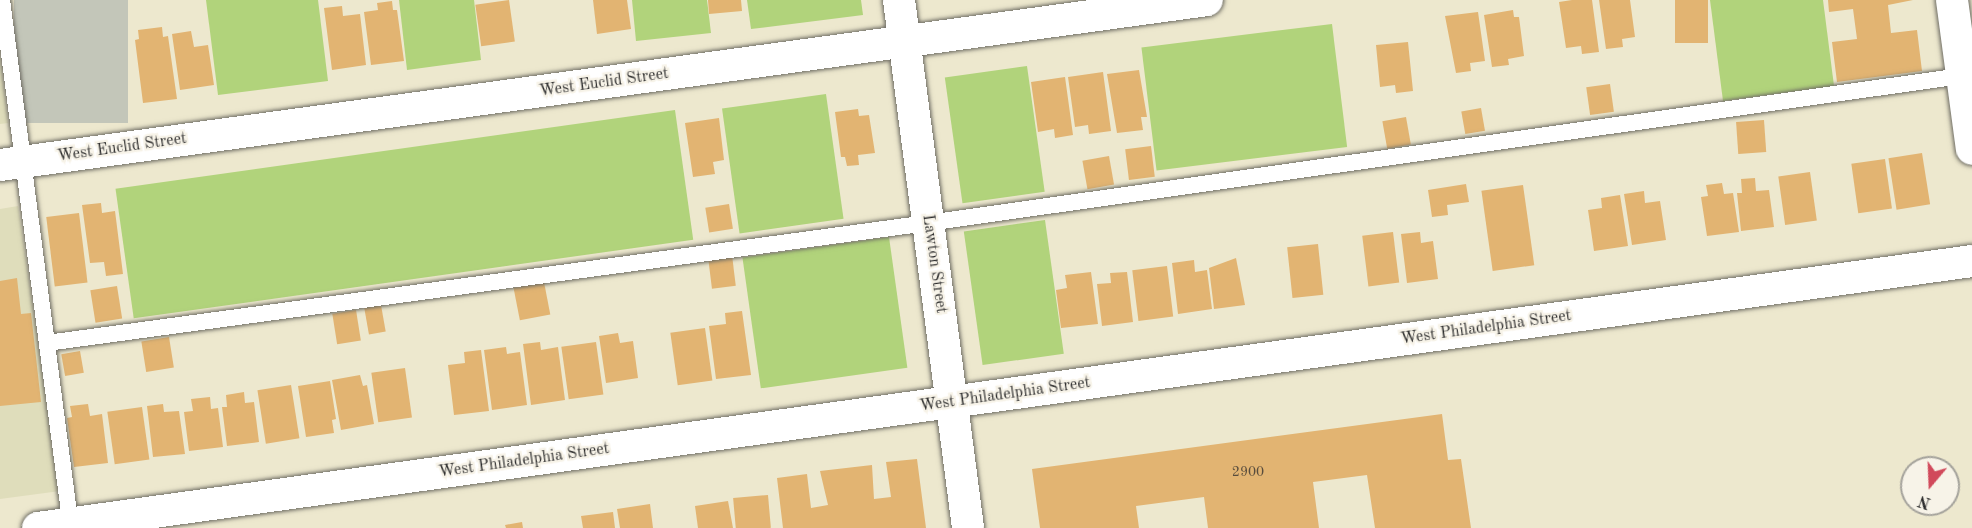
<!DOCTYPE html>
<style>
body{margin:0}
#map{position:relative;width:1972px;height:528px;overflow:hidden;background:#ede8ce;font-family:"Old Standard TT",serif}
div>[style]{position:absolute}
.built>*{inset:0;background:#dfddbb}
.industrial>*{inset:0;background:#c3c6b9;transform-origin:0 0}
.green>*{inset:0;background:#b1d37b;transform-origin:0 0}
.building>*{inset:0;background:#e2b472;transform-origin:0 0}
.roads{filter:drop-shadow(0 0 2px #6f6d64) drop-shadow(0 0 2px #6f6d64)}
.service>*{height:16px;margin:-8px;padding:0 8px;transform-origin:8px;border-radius:8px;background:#fff}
.minor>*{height:32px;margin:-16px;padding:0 16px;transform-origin:16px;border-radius:16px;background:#fff}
span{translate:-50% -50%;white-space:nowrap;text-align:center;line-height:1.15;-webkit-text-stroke:4.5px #f7f3e8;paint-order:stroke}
.number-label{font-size:14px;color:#594d3d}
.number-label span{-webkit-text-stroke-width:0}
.street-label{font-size:16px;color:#2b2b2b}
.north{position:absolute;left:1900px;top:456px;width:60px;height:60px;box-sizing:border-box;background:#f7f3e8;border:2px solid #a5a39c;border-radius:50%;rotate:199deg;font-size:16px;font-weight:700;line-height:24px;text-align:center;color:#2b2b2b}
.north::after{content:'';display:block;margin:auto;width:21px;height:27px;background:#d1495b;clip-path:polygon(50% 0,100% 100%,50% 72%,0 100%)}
</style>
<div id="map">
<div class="built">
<div style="clip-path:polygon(0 56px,8px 123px,0 124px)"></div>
<div style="clip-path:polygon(18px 206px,60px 491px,0 499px,0 209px)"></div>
</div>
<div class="industrial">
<div style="left:14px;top:0;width:114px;height:123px"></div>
</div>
<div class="green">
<div style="clip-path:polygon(206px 0,318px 0,328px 81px,218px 95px)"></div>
<div style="clip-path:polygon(399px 0,474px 0,481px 60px,407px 70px)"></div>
<div style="clip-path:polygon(632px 0,707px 0,711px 33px,636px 41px)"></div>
<div style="clip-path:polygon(747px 0,861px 0,863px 15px,751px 29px)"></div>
<div style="clip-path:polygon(1710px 0,1823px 0,1834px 86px,1723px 101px)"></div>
<div style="left:1332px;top:24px;width:124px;height:192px;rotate:83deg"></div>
<div style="left:1027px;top:66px;width:127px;height:83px;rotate:82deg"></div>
<div style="left:826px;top:94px;width:126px;height:105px;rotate:82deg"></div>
<div style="left:675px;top:110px;width:131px;height:565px;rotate:82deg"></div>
<div style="left:1045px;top:220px;width:135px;height:82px;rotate:82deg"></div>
<div style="left:889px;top:237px;width:132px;height:148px;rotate:82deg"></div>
</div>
<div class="building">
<div style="left:509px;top:0;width:42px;height:34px;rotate:82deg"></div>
<div style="clip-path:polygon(593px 0,627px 0,631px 29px,597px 34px)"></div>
<div style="clip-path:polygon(708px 0,741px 0,742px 11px,709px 14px)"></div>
<div style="clip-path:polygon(1572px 0,1592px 0,1599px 52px,1582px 54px,1581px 46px,1566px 48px,1559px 2px)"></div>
<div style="clip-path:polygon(1599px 0,1630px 0,1635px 37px,1622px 39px,1623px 47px,1606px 49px)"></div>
<div style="left:1675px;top:0;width:33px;height:43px"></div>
<div style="clip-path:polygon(1828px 0,1913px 0,1888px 5px,1891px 33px,1917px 30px,1922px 71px,1837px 82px,1832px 42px,1857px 39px,1853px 9px,1829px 12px)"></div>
<div style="clip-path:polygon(392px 1px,393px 10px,397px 10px,404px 61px,371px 65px,364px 12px,378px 10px,377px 3px)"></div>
<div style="clip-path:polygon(342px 6px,343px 16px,360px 14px,366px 65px,332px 70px,324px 8px)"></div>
<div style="clip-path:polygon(1513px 10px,1514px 17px,1519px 17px,1524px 56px,1508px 59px,1509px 65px,1492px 67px,1484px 15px)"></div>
<div style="clip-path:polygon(1478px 12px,1485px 61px,1470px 63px,1471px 71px,1456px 73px,1445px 16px)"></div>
<div style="clip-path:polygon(162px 27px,163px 37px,168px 36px,177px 99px,143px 103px,135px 40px,139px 39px,138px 30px)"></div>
<div style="clip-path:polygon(191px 31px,194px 47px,208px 45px,214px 85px,180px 90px,172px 34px)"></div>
<div style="clip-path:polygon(1408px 42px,1413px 91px,1396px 93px,1395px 85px,1380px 87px,1376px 45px)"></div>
<div style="clip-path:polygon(1139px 70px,1147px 117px,1141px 117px,1143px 130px,1117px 133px,1107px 74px)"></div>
<div style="clip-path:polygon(1103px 72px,1111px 131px,1089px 134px,1088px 125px,1075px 127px,1068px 77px)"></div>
<div style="clip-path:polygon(1065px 77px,1073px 135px,1055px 138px,1054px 129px,1038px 132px,1031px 82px)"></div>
<div style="left:1610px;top:84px;width:28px;height:24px;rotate:82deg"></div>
<div style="left:1481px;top:108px;width:23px;height:20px;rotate:80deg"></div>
<div style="clip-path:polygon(858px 109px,859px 116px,869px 115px,875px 153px,858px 155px,859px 165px,847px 166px,845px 157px,841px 157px,835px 112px)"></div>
<div style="left:1406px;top:117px;width:28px;height:24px;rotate:80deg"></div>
<div style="clip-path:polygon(719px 118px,724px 160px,713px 162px,715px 174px,693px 177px,685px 123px)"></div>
<div style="left:1764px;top:120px;width:32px;height:28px;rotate:86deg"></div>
<div style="left:1151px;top:146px;width:31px;height:26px;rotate:83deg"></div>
<div style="left:1922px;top:153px;width:52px;height:34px;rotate:81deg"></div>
<div style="left:1109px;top:156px;width:29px;height:27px;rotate:80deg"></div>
<div style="left:1885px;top:159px;width:50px;height:34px;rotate:82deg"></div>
<div style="left:1810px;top:172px;width:49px;height:32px;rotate:82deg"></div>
<div style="clip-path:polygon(1755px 178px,1756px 191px,1769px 190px,1774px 227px,1741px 231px,1737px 193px,1742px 193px,1741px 179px)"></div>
<div style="clip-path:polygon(1722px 183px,1724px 194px,1733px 193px,1739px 232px,1707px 236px,1701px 197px,1708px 196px,1706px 185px)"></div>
<div style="clip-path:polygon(1466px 184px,1469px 202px,1447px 205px,1448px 215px,1432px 217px,1428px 190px)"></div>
<div style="left:1523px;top:185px;width:81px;height:42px;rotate:82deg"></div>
<div style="clip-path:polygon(1644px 191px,1645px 203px,1660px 201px,1666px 240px,1632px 245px,1624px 194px)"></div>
<div style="clip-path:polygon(1620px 195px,1628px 246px,1594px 251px,1588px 210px,1602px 208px,1601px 198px)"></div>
<div style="clip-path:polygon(101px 203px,102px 213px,115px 211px,123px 274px,106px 276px,104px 262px,90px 263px,82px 205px)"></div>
<div style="left:729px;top:204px;width:25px;height:24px;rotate:81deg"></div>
<div style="left:79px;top:213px;width:70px;height:33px;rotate:83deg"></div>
<div style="left:1393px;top:232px;width:51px;height:31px;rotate:83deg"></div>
<div style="clip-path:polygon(1420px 232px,1421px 243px,1433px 241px,1438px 279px,1407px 283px,1401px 234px)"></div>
<div style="left:1318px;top:244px;width:51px;height:31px;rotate:84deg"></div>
<div style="left:732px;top:255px;width:31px;height:24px;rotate:83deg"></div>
<div style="clip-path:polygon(1236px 258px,1245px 305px,1214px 309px,1209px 268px)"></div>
<div style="clip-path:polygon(1194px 260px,1195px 272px,1207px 270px,1212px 309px,1178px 314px,1172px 263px)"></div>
<div style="left:1167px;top:266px;width:51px;height:35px;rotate:83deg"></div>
<div style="clip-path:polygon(1091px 272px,1098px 324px,1061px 328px,1056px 290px,1067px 288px,1065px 275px)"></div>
<div style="clip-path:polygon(1127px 272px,1133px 322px,1102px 326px,1097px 284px,1111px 283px,1110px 273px)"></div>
<div style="clip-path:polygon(17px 278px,21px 314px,31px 313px,41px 402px,0 406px,0 281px)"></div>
<div style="left:544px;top:282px;width:33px;height:31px;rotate:79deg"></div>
<div style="left:117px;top:286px;width:33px;height:27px;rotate:81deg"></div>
<div style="left:381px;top:305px;width:27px;height:17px;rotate:80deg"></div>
<div style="left:356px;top:310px;width:31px;height:24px;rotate:81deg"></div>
<div style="clip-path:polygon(742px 311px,751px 375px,716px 379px,709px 326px,726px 324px,725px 313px)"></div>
<div style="left:705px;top:328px;width:53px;height:35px;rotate:82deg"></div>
<div style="clip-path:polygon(618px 333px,620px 343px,633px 341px,638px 378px,606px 383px,599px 336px)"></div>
<div style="left:169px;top:337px;width:31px;height:28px;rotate:81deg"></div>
<div style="clip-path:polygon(540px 342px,541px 350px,558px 347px,565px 400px,531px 405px,523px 344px)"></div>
<div style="left:596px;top:342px;width:53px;height:35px;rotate:82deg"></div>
<div style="clip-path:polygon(506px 347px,507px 354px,520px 352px,527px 405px,492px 410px,484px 350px)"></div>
<div style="clip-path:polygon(481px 350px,489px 411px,454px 415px,448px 365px,465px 363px,464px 352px)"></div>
<div style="left:80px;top:351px;width:22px;height:19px;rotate:80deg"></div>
<div style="left:405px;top:368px;width:50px;height:34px;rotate:82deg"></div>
<div style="clip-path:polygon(360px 375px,363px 386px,367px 385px,374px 424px,341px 430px,332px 380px)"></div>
<div style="clip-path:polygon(330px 381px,336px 419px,332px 420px,334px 433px,306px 437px,298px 386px)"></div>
<div style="left:291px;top:385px;width:54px;height:34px;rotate:81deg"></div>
<div style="clip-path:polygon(244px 392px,245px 403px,254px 402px,259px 442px,227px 446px,222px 407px,227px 407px,226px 395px)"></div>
<div style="clip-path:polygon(210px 397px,211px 409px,218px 408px,223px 447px,189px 451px,184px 412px,193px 411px,191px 399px)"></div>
<div style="clip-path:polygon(88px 404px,90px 416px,102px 414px,108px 463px,74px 467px,67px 418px,72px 417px,70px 406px)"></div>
<div style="clip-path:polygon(163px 404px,164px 412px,179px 411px,185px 454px,153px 457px,147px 406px)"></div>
<div style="left:142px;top:407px;width:53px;height:35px;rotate:82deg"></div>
<div style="clip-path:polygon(1442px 414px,1448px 460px,1461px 459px,1471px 528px,1375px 528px,1367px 475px,1313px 482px,1319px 528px,1208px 528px,1204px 497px,1136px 506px,1139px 528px,1040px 528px,1032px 469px)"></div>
<div style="clip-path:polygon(917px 459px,926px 528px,783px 528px,777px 478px,807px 474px,811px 508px,828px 505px,820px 471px,872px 465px,874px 499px,891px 497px,886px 462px)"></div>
<div style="left:768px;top:495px;width:33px;height:35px;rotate:85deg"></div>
<div style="clip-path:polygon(728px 501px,733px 528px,698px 528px,695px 506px)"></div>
<div style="clip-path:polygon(650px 504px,653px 528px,620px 528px,617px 509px)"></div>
<div style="clip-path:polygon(613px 512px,615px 528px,583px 528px,581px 516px)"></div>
<div style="clip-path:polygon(522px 522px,523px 528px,506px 528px,505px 525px)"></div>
</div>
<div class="roads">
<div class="service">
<div style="left:2px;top:0;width:532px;rotate:82.55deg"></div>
<div style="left:47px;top:343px;width:889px;rotate:-7.76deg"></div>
<div style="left:928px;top:223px;width:1050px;rotate:-8.1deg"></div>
</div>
<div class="minor">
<div style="left:899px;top:0;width:532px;rotate:82.55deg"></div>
<div style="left:1952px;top:0;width:150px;rotate:82.4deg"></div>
<div style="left:0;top:165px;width:1218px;rotate:-7.78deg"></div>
<div style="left:38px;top:528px;width:1952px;rotate:-7.86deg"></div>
</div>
</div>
<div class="number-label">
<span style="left:1248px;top:472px">2900</span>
</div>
<div class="street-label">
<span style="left:604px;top:83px;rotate:-8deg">West Euclid Street</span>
<span style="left:122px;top:148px;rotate:-8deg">West Euclid Street</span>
<span style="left:934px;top:264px;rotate:82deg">Lawton Street</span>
<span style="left:1486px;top:328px;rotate:-8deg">West Philadelphia Street</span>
<span style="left:1005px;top:395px;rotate:-8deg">West Philadelphia Street</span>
<span style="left:524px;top:461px;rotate:-8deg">West Philadelphia Street</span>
</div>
<div class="north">N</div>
</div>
